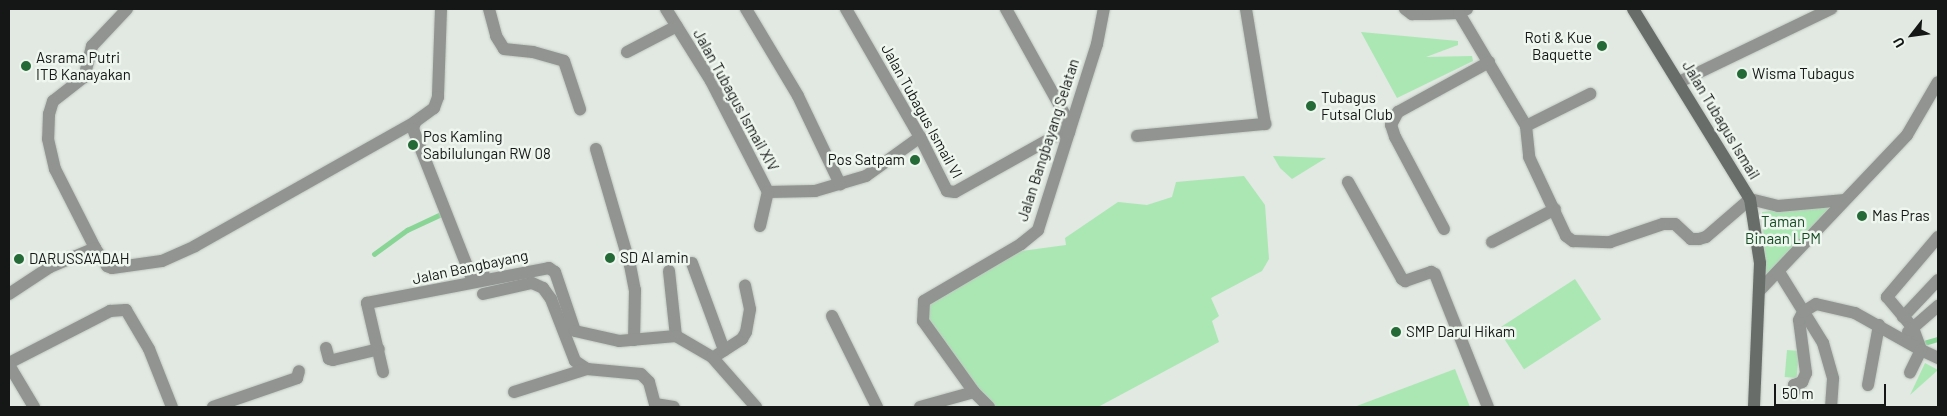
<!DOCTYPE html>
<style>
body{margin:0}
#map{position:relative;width:1947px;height:416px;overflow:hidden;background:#e1e9e2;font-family:Barlow,sans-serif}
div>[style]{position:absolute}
.green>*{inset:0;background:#aae7b3;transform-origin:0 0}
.stream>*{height:4.5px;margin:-2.25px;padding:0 2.25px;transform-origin:2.25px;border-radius:2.25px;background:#88d596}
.roads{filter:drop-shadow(0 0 1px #c0c7c1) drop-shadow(0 0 1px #c0c7c1)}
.minor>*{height:12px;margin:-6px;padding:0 6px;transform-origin:6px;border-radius:6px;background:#919491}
.secondary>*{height:12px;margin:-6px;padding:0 6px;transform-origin:6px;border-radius:6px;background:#686d69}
.dots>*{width:14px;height:14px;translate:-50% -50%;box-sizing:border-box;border:2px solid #eef6ef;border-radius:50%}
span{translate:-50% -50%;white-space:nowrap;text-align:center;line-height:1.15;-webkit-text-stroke:5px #eef6ef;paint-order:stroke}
.poi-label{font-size:15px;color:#141715}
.right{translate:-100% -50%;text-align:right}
.left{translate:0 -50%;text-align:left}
.street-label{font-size:15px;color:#141715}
.park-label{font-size:15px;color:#144b23}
.frame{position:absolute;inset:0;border:10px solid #141715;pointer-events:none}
.north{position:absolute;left:1887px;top:10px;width:50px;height:50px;-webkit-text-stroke:4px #eef6ef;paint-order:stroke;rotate:240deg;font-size:14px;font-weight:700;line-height:20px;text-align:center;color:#141715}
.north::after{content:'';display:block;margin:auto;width:18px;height:22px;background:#141715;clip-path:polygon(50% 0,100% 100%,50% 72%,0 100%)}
.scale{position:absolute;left:1774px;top:384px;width:112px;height:22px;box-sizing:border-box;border:2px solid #141715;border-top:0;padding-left:6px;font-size:15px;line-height:18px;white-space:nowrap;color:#141715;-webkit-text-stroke:4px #eef6ef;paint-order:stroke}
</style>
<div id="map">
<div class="green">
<div style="clip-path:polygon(1361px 32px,1458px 41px,1458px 45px,1426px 57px,1472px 56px,1473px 61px,1397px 98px)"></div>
<div style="clip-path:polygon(1273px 156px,1326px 158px,1292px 179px,1280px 168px)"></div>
<div style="clip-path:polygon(1244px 176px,1265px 205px,1269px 259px,1262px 271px,1211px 298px,1219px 316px,1212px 321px,1219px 342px,1098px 407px,992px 407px,927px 321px,928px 301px,1014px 252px,1066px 245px,1065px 238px,1118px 202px,1147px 205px,1172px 197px,1176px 182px)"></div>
<div style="clip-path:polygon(1834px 203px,1768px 275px,1766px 273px,1762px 212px)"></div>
<div style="left:1575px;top:279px;width:48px;height:92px;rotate:57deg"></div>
<div style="left:1787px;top:350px;width:12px;height:27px;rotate:5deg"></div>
<div style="clip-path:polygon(1925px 363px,1938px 370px,1910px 395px)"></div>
<div style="clip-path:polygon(1455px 369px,1470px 407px,1354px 407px)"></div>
</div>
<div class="stream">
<div style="left:374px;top:254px;width:41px;rotate:-36deg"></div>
<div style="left:407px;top:230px;width:40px;rotate:-25deg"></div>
<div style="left:1924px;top:343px;width:15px;rotate:-16deg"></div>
</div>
<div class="roads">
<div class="minor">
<div style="left:127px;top:9px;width:51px;rotate:133.4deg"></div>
<div style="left:92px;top:46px;width:32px;rotate:104deg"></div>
<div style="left:84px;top:77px;width:39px;rotate:142deg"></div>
<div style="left:53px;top:101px;width:14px;rotate:107deg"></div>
<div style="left:49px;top:114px;width:25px;rotate:92deg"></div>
<div style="left:48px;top:139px;width:31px;rotate:77deg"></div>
<div style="left:55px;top:169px;width:89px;rotate:63.1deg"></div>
<div style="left:95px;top:248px;width:22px;rotate:56deg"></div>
<div style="left:107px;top:266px;width:5px;rotate:22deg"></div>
<div style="left:112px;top:268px;width:50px;rotate:-8deg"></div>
<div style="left:162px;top:261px;width:36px;rotate:-24deg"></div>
<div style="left:195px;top:246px;width:253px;rotate:-29.4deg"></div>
<div style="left:441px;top:9px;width:88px;rotate:92deg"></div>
<div style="left:438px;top:97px;width:12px;rotate:110deg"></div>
<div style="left:434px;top:108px;width:24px;rotate:144deg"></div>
<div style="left:415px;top:122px;width:7px;rotate:106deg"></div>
<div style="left:413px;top:129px;width:156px;rotate:68.5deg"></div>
<div style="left:470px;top:274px;width:5px;rotate:37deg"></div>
<div style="left:474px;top:277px;width:10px;rotate:-17deg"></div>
<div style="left:489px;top:9px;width:28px;rotate:75deg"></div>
<div style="left:496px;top:36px;width:15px;rotate:58deg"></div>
<div style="left:504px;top:49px;width:29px;rotate:6deg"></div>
<div style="left:533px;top:52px;width:32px;rotate:16deg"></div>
<div style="left:564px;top:61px;width:51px;rotate:71.6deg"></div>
<div style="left:666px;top:9px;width:85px;rotate:58deg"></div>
<div style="left:711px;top:81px;width:125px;rotate:62.8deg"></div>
<div style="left:768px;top:192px;width:47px;rotate:-1.2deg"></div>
<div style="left:815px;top:191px;width:53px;rotate:-16.4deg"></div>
<div style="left:866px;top:176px;width:67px;rotate:-35.8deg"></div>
<div style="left:746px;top:9px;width:101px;rotate:59.1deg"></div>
<div style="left:798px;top:96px;width:98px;rotate:64.5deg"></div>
<div style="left:846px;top:9px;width:148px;rotate:60deg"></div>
<div style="left:920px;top:137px;width:60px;rotate:63.4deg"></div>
<div style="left:947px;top:191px;width:8px;rotate:7deg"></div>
<div style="left:955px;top:192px;width:127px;rotate:-29.2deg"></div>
<div style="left:1066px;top:130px;width:4px;rotate:34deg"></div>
<div style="left:1006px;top:9px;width:124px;rotate:60.9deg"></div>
<div style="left:1066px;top:117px;width:13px;rotate:90deg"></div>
<div style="left:1405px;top:9px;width:9px;rotate:36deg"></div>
<div style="left:1412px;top:14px;width:16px"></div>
<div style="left:1428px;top:14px;width:31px;rotate:-2deg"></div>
<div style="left:1459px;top:13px;width:9px;rotate:-27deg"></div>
<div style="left:1459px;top:13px;width:131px;rotate:59.3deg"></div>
<div style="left:1526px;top:126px;width:31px;rotate:84deg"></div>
<div style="left:1529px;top:157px;width:87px;rotate:64.9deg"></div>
<div style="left:1566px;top:236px;width:9px;rotate:36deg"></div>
<div style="left:1573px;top:241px;width:37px;rotate:2deg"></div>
<div style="left:1610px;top:242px;width:56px;rotate:-18.8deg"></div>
<div style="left:1663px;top:224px;width:12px"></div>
<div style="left:1675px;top:224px;width:22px;rotate:43deg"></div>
<div style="left:1691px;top:239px;width:8px"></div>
<div style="left:1699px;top:239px;width:7px;rotate:-16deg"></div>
<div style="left:1706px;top:237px;width:58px;rotate:-40.8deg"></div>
<div style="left:1750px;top:199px;width:29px;rotate:14deg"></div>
<div style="left:1778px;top:206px;width:67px;rotate:-5.1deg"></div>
<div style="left:627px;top:52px;width:56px;rotate:-27.5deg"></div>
<div style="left:1679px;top:82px;width:169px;rotate:-25.7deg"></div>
<div style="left:1526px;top:126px;width:72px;rotate:-26.6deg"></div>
<div style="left:1137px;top:136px;width:129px;rotate:-5.4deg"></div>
<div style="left:1265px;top:124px;width:117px;rotate:-99.4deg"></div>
<div style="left:596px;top:149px;width:121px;rotate:73.7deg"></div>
<div style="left:630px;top:265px;width:25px;rotate:79deg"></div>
<div style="left:635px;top:290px;width:50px;rotate:91.1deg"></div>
<div style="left:1348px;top:182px;width:111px;rotate:60.9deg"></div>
<div style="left:1402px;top:279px;width:4px;rotate:34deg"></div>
<div style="left:1405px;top:281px;width:28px;rotate:-19deg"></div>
<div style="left:1431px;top:272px;width:4px;rotate:27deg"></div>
<div style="left:1435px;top:274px;width:143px;rotate:68.3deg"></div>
<div style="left:760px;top:226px;width:35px;rotate:-77deg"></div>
<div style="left:1444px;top:229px;width:104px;rotate:-118deg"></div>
<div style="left:1395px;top:137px;width:13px;rotate:-108deg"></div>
<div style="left:1391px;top:125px;width:15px;rotate:-62deg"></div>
<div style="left:1398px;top:112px;width:104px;rotate:-28.8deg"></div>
<div style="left:1938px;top:237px;width:79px;rotate:130.4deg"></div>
<div style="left:1887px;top:297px;width:40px;rotate:50deg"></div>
<div style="left:1913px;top:328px;width:23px;rotate:70deg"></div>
<div style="left:1921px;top:350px;width:19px;rotate:25deg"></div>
<div style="left:1492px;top:242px;width:71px;rotate:-27.6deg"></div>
<div style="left:692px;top:263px;width:93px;rotate:69.8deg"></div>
<div style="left:669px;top:271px;width:65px;rotate:83.9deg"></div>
<div style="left:1779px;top:272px;width:84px;rotate:58.2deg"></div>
<div style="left:1823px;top:343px;width:37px;rotate:74deg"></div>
<div style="left:1833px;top:379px;width:28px;rotate:94deg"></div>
<div style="left:1759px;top:291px;width:215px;rotate:-46.5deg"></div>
<div style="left:1907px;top:135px;width:61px;rotate:-59.7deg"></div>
<div style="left:9px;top:294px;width:49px;rotate:-33.4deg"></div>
<div style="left:50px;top:267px;width:49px;rotate:-22.9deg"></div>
<div style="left:483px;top:294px;width:50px;rotate:-12.7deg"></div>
<div style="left:532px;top:283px;width:12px;rotate:24deg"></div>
<div style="left:543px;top:288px;width:14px;rotate:54deg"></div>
<div style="left:551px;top:299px;width:66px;rotate:68.8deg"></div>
<div style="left:575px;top:361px;width:14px;rotate:34deg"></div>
<div style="left:587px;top:369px;width:54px;rotate:5.3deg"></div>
<div style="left:641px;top:374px;width:11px;rotate:45deg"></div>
<div style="left:649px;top:382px;width:23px;rotate:75deg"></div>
<div style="left:655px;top:404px;width:19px;rotate:9deg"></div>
<div style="left:832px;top:316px;width:102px;rotate:63.7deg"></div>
<div style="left:1903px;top:317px;width:51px;rotate:-46.6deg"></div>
<div style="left:1908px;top:332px;width:40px;rotate:-41deg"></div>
<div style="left:326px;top:348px;width:11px;rotate:75deg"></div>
<div style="left:329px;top:359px;width:4px;rotate:14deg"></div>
<div style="left:333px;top:360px;width:47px;rotate:-13.4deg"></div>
<div style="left:717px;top:355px;width:30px;rotate:-33deg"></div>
<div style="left:742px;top:339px;width:8px;rotate:-60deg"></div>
<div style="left:746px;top:332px;width:23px;rotate:-80deg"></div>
<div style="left:750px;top:309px;width:24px;rotate:-102deg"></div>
<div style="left:9px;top:363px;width:114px;rotate:-27.2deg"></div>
<div style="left:110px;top:311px;width:16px;rotate:-4deg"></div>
<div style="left:126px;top:310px;width:45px;rotate:59.5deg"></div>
<div style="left:149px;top:349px;width:62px;rotate:68.4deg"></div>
<div style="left:9px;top:365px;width:49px;rotate:59.2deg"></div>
<div style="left:383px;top:372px;width:71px;rotate:-103.1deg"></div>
<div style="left:367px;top:303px;width:185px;rotate:-10.9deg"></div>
<div style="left:549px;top:268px;width:7px;rotate:34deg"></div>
<div style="left:555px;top:272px;width:62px;rotate:71.3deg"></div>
<div style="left:575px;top:331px;width:45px;rotate:12.8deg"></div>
<div style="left:619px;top:341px;width:57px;rotate:-5deg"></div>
<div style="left:676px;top:336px;width:42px;rotate:30.3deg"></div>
<div style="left:712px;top:357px;width:67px;rotate:48.7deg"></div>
<div style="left:1868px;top:385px;width:61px;rotate:-79.6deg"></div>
<div style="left:514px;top:392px;width:77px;rotate:-17.5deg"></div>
<div style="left:1794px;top:392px;width:7px;rotate:-90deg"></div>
<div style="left:1794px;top:385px;width:9px;rotate:-21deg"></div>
<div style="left:1802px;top:382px;width:10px;rotate:-66deg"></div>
<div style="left:1806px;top:373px;width:53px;rotate:-97.5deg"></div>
<div style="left:1799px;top:320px;width:9px;rotate:-63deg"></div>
<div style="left:1803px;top:312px;width:15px;rotate:-32deg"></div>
<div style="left:1816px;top:304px;width:40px;rotate:13deg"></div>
<div style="left:1855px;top:313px;width:76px;rotate:29.3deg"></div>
<div style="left:1921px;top:350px;width:25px;rotate:116deg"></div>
<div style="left:213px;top:407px;width:89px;rotate:-19deg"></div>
<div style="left:297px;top:378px;width:7px;rotate:-74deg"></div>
<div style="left:920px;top:407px;width:56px;rotate:-15.5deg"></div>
<div style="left:989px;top:407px;width:21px;rotate:-135deg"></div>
<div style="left:974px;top:392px;width:87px;rotate:-125.7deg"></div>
<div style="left:923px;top:321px;width:20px;rotate:-87deg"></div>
<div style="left:924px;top:301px;width:113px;rotate:-30.4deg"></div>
<div style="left:1021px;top:244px;width:22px;rotate:-39deg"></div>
<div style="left:1038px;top:230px;width:195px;rotate:-72.4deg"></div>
<div style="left:1097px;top:44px;width:36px;rotate:-79deg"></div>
</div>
<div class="secondary">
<div style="left:1633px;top:9px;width:223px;rotate:58.4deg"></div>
<div style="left:1750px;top:199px;width:65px;rotate:81.1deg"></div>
<div style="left:1760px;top:263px;width:144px;rotate:92.4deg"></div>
</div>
</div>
<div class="dots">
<div style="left:1602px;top:46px;background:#246a36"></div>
<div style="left:26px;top:66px;background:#246a36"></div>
<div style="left:1742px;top:74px;background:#246a36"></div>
<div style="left:1311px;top:106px;background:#246a36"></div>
<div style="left:413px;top:145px;background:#246a36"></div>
<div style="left:915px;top:160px;background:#246a36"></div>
<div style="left:1862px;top:216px;background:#246a36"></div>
<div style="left:610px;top:258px;background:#246a36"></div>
<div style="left:19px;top:259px;background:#246a36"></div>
<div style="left:1396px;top:332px;background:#246a36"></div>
</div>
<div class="poi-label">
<span class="right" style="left:1592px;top:46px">Roti &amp; Kue<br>Baquette</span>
<span class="left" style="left:36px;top:66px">Asrama Putri<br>ITB Kanayakan</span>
<span class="left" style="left:1752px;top:74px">Wisma Tubagus</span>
<span class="left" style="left:1321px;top:106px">Tubagus<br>Futsal Club</span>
<span class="left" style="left:423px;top:145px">Pos Kamling<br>Sabilulungan RW 08</span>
<span class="right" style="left:905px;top:160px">Pos Satpam</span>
<span class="left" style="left:1872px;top:216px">Mas Pras</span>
<span class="left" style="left:620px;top:258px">SD Al amin</span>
<span class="left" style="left:29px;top:259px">DARUSSA'ADAH</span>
<span class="left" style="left:1406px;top:332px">SMP Darul Hikam</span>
</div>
<div class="street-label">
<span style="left:736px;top:100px;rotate:61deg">Jalan Tubagus Ismail XIV</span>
<span style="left:922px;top:111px;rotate:61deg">Jalan Tubagus Ismail VI</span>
<span style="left:1721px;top:120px;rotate:59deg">Jalan Tubagus Ismail</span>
<span style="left:1048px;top:140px;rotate:-72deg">Jalan Bangbayang Selatan</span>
<span style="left:470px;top:267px;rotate:-12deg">Jalan Bangbayang</span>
</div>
<div class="park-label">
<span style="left:1783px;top:230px">Taman<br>Binaan LPM</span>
</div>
<div class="frame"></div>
<div class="north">U</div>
<div class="scale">50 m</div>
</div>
